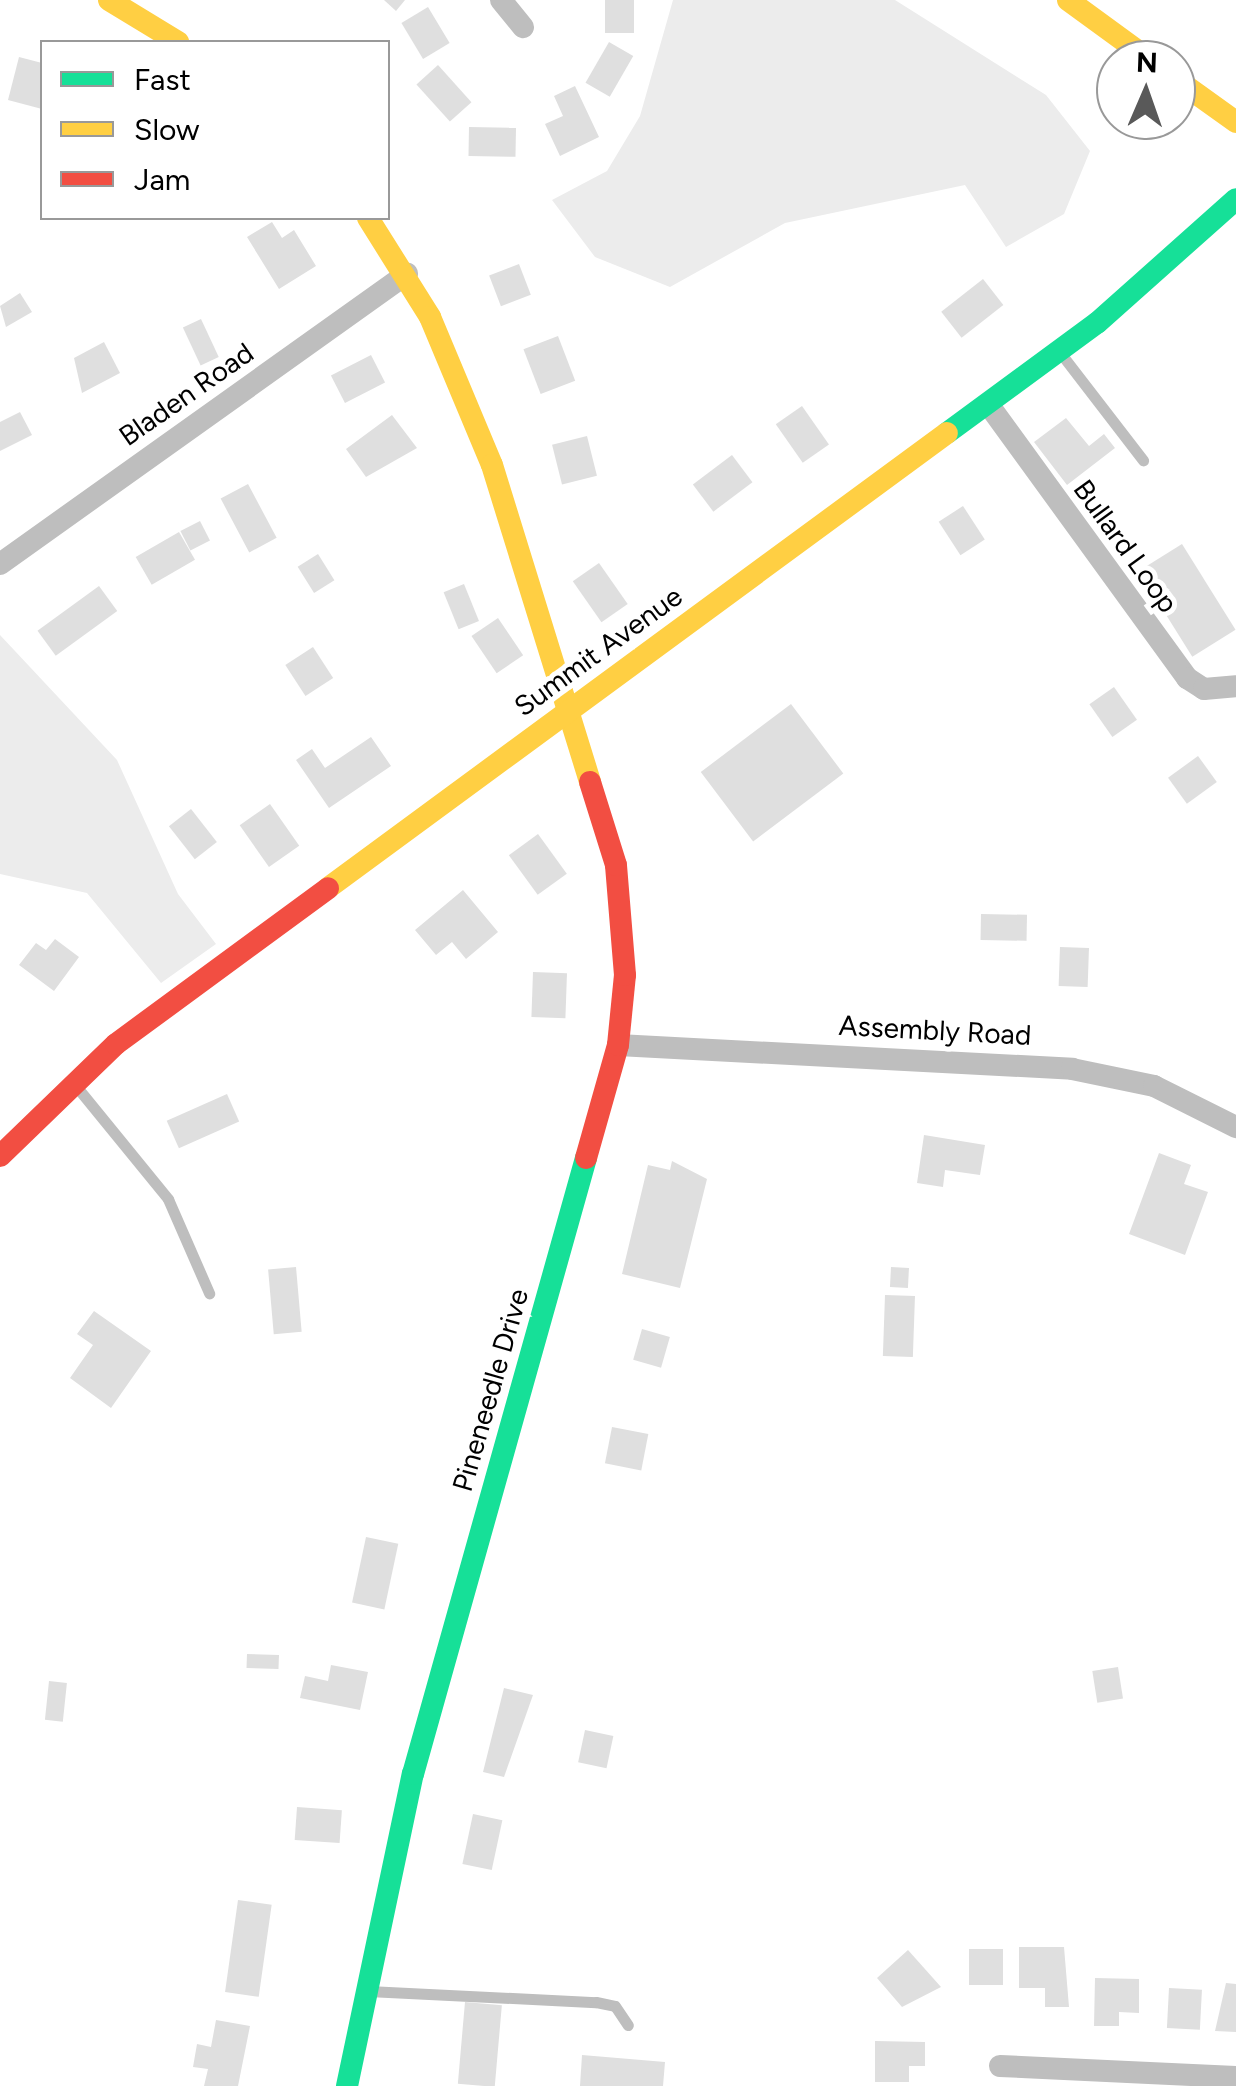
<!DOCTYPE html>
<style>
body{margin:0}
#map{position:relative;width:1236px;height:2086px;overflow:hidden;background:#fff;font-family:Figtree,sans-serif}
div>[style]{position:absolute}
.green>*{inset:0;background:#ececec}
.building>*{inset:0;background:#dfdfdf;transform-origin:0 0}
.lane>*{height:11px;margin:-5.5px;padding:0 5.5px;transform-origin:5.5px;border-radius:5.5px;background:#bebebe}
.street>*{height:22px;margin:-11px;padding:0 11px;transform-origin:11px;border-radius:11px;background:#bebebe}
.fast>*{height:22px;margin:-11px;padding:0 11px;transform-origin:11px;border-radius:11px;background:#16e098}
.slow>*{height:22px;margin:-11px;padding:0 11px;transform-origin:11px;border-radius:11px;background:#ffcf43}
.jam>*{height:22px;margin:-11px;padding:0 11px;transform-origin:11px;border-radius:11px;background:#f24e42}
span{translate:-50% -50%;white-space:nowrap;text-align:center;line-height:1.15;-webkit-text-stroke:10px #fff;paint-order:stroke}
.street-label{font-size:28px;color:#000}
.legend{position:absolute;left:40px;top:40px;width:350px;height:180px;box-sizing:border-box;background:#fff;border:2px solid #999;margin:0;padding:12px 18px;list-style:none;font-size:30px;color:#000}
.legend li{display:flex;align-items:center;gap:20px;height:50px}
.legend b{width:50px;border:2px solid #999}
.north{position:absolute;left:1096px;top:40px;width:100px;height:100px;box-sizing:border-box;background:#fff;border:2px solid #999;border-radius:50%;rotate:2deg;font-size:28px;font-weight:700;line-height:40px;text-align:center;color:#000}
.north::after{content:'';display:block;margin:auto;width:35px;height:45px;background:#595959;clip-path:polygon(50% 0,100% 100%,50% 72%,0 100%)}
</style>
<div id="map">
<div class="green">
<div style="clip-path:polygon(673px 0,895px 0,1046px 95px,1090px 151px,1064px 214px,1006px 247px,965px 185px,785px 223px,670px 287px,595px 257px,552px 200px,607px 171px,640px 116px)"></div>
<div style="clip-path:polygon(0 635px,117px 760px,178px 894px,216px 944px,161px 983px,87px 893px,0 874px)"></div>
</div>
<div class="building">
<div style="clip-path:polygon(384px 0,405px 0,396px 11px)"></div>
<div style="left:605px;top:0;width:29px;height:33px"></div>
<div style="left:428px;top:7px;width:42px;height:31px;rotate:59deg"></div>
<div style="left:609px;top:42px;width:28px;height:47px;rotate:30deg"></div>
<div style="clip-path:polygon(19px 57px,42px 63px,42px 109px,8px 100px)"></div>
<div style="left:438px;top:65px;width:50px;height:29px;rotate:48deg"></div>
<div style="clip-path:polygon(575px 86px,599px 137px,560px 156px,545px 124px,563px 116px,554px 96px)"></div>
<div style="left:469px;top:127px;width:47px;height:29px;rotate:1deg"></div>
<div style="clip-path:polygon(272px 222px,282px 238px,294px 230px,316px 266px,279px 289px,247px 237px)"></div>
<div style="left:519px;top:264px;width:33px;height:32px;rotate:69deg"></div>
<div style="left:983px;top:279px;width:33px;height:53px;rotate:52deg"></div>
<div style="clip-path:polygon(20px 293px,32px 312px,6px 327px,0 306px)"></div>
<div style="left:201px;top:319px;width:42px;height:20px;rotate:65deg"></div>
<div style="left:558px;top:336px;width:48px;height:37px;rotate:69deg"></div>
<div style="clip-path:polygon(104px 342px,120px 373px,82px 393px,74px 358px)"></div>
<div style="left:371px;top:355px;width:31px;height:45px;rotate:63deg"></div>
<div style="left:802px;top:406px;width:47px;height:32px;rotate:55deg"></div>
<div style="clip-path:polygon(20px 412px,32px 435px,0 451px,0 422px)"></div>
<div style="clip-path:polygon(392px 415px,417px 448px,366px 477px,346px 449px)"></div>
<div style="clip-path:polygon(1066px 418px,1089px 446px,1104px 434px,1115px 448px,1067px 485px,1034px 442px)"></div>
<div style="left:587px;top:436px;width:41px;height:36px;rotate:76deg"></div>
<div style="left:732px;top:455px;width:34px;height:49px;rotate:53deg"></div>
<div style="left:248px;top:484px;width:61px;height:31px;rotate:62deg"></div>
<div style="left:963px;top:506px;width:40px;height:29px;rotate:57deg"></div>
<div style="left:200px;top:521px;width:22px;height:22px;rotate:63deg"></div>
<div style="left:179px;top:532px;width:32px;height:50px;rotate:60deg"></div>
<div style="left:1182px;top:544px;width:101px;height:51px;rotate:58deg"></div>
<div style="left:318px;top:554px;width:31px;height:24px;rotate:58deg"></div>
<div style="left:599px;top:563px;width:50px;height:32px;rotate:55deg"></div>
<div style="left:464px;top:584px;width:40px;height:22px;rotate:68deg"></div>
<div style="left:99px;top:586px;width:31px;height:76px;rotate:54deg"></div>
<div style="left:498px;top:618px;width:45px;height:32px;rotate:56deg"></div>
<div style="left:313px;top:647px;width:37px;height:33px;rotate:57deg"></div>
<div style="left:1114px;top:687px;width:40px;height:30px;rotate:55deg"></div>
<div style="left:791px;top:704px;width:87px;height:113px;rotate:53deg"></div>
<div style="clip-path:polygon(371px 737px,391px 766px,329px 808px,296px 760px,312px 749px,325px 768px)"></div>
<div style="left:1198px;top:756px;width:32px;height:37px;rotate:54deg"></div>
<div style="left:270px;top:804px;width:51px;height:37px;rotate:55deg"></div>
<div style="left:191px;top:809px;width:42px;height:28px;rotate:52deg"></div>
<div style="left:538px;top:834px;width:49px;height:36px;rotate:54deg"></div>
<div style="clip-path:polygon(463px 890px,498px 932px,466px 959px,452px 942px,436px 955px,415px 930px)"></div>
<div style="left:981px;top:914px;width:46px;height:26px;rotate:1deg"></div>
<div style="clip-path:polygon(55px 939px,79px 957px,54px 991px,19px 965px,36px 943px,46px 950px)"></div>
<div style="left:1060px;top:947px;width:29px;height:39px;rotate:2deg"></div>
<div style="left:533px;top:972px;width:34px;height:45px;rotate:2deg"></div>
<div style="left:227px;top:1094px;width:30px;height:66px;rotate:66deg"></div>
<div style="clip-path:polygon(924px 1135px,985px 1145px,980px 1175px,945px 1170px,943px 1187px,917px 1183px)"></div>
<div style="clip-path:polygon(1159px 1153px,1191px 1165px,1184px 1184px,1208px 1192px,1185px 1255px,1129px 1234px)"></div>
<div style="clip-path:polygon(672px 1161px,707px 1179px,680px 1288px,622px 1274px,648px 1165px,670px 1170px)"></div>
<div style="left:296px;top:1267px;width:65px;height:28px;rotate:85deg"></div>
<div style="left:891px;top:1267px;width:18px;height:20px;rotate:3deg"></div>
<div style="left:885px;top:1295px;width:30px;height:61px;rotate:2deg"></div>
<div style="clip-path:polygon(94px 1311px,151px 1351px,111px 1408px,70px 1378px,93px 1345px,77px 1334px)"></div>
<div style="left:642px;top:1329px;width:29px;height:32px;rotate:16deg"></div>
<div style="left:612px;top:1427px;width:37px;height:37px;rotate:11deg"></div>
<div style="left:366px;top:1537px;width:33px;height:67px;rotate:12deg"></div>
<div style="left:247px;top:1654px;width:32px;height:14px;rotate:2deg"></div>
<div style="clip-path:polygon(331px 1665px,368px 1672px,360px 1710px,300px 1698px,305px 1676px,328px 1681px)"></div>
<div style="left:1118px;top:1667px;width:32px;height:26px;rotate:81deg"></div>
<div style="left:49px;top:1681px;width:18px;height:39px;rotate:6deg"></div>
<div style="clip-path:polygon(504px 1688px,533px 1695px,504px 1777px,483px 1772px)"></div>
<div style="left:585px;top:1730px;width:29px;height:33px;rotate:12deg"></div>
<div style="left:297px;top:1807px;width:45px;height:33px;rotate:4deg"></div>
<div style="left:473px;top:1814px;width:30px;height:51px;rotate:12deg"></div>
<div style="left:238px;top:1900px;width:34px;height:93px;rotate:8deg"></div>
<div style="clip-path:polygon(1019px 1947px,1064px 1947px,1069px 2007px,1045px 2007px,1045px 1988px,1019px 1988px)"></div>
<div style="left:969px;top:1949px;width:34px;height:36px"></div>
<div style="clip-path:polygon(908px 1950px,941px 1987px,902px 2007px,877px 1978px)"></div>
<div style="clip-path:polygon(1095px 1978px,1139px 1979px,1139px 2013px,1119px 2012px,1119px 2026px,1094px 2026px)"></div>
<div style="clip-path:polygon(1226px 1983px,1236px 1984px,1236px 2032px,1215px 2031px)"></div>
<div style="left:1169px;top:1988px;width:33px;height:40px;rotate:3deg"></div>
<div style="left:465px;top:2002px;width:37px;height:82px;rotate:5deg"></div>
<div style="clip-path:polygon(216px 2020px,250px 2026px,238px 2086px,204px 2086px,208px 2069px,193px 2067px,197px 2044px,211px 2047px)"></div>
<div style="clip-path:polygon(875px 2041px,925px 2042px,925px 2066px,909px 2066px,909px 2082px,875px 2082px)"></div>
<div style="clip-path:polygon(582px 2055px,665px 2062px,663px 2086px,580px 2086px)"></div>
</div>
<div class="lane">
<div style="left:1062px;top:355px;width:133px;rotate:52.4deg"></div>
<div style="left:76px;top:1086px;width:146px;rotate:50.8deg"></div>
<div style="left:168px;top:1199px;width:103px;rotate:66.4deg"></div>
<div style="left:368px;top:1991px;width:228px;rotate:2.8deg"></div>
<div style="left:596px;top:2002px;width:19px;rotate:12deg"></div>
<div style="left:615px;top:2006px;width:23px;rotate:56deg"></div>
</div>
<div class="street">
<div style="left:501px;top:0;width:35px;rotate:51deg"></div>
<div style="left:988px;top:404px;width:339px;rotate:54deg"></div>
<div style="left:1187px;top:678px;width:20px;rotate:33deg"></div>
<div style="left:1204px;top:689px;width:32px;rotate:-5deg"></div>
<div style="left:0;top:564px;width:500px;rotate:-35.5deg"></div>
<div style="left:618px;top:1045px;width:455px;rotate:3deg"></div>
<div style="left:1072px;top:1069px;width:84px;rotate:11.7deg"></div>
<div style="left:1154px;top:1086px;width:92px;rotate:26.6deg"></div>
<div style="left:1000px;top:2066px;width:236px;rotate:2.7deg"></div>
</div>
<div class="fast">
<div style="left:947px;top:433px;width:186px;rotate:-36.3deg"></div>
<div style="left:1097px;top:323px;width:186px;rotate:-41.7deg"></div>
<div style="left:347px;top:2086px;width:319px;rotate:-78.1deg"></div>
<div style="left:413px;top:1774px;width:640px;rotate:-74.31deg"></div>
</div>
<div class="slow">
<div style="left:109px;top:0;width:81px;rotate:31.3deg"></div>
<div style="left:1068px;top:0;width:102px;rotate:36.2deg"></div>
<div style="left:1176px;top:79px;width:74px;rotate:35.6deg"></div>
<div style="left:368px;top:218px;width:117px;rotate:57.9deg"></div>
<div style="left:430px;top:317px;width:160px;rotate:67.3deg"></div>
<div style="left:492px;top:465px;width:332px;rotate:72.8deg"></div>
<div style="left:328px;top:888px;width:768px;rotate:-36.32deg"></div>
</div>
<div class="jam">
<div style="left:0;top:1156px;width:161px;rotate:-44deg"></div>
<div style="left:116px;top:1044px;width:263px;rotate:-36.3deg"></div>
<div style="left:586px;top:1158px;width:117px;rotate:-74.2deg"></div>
<div style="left:618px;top:1045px;width:70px;rotate:-84.3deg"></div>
<div style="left:625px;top:975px;width:110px;rotate:-94.7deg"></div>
<div style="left:616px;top:865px;width:87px;rotate:-107.4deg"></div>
</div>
<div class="street-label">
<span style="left:186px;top:394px;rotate:-35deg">Bladen Road</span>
<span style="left:1126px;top:546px;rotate:54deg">Bullard Loop</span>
<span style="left:598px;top:651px;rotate:-36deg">Summit Avenue</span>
<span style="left:935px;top:1030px;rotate:3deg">Assembly Road</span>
<span style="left:490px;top:1390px;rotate:-74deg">Pineneedle Drive</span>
</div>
<ul class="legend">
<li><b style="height:12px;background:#16e098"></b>Fast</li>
<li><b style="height:12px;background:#ffcf43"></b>Slow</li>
<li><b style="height:12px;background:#f24e42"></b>Jam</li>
</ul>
<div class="north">N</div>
</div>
